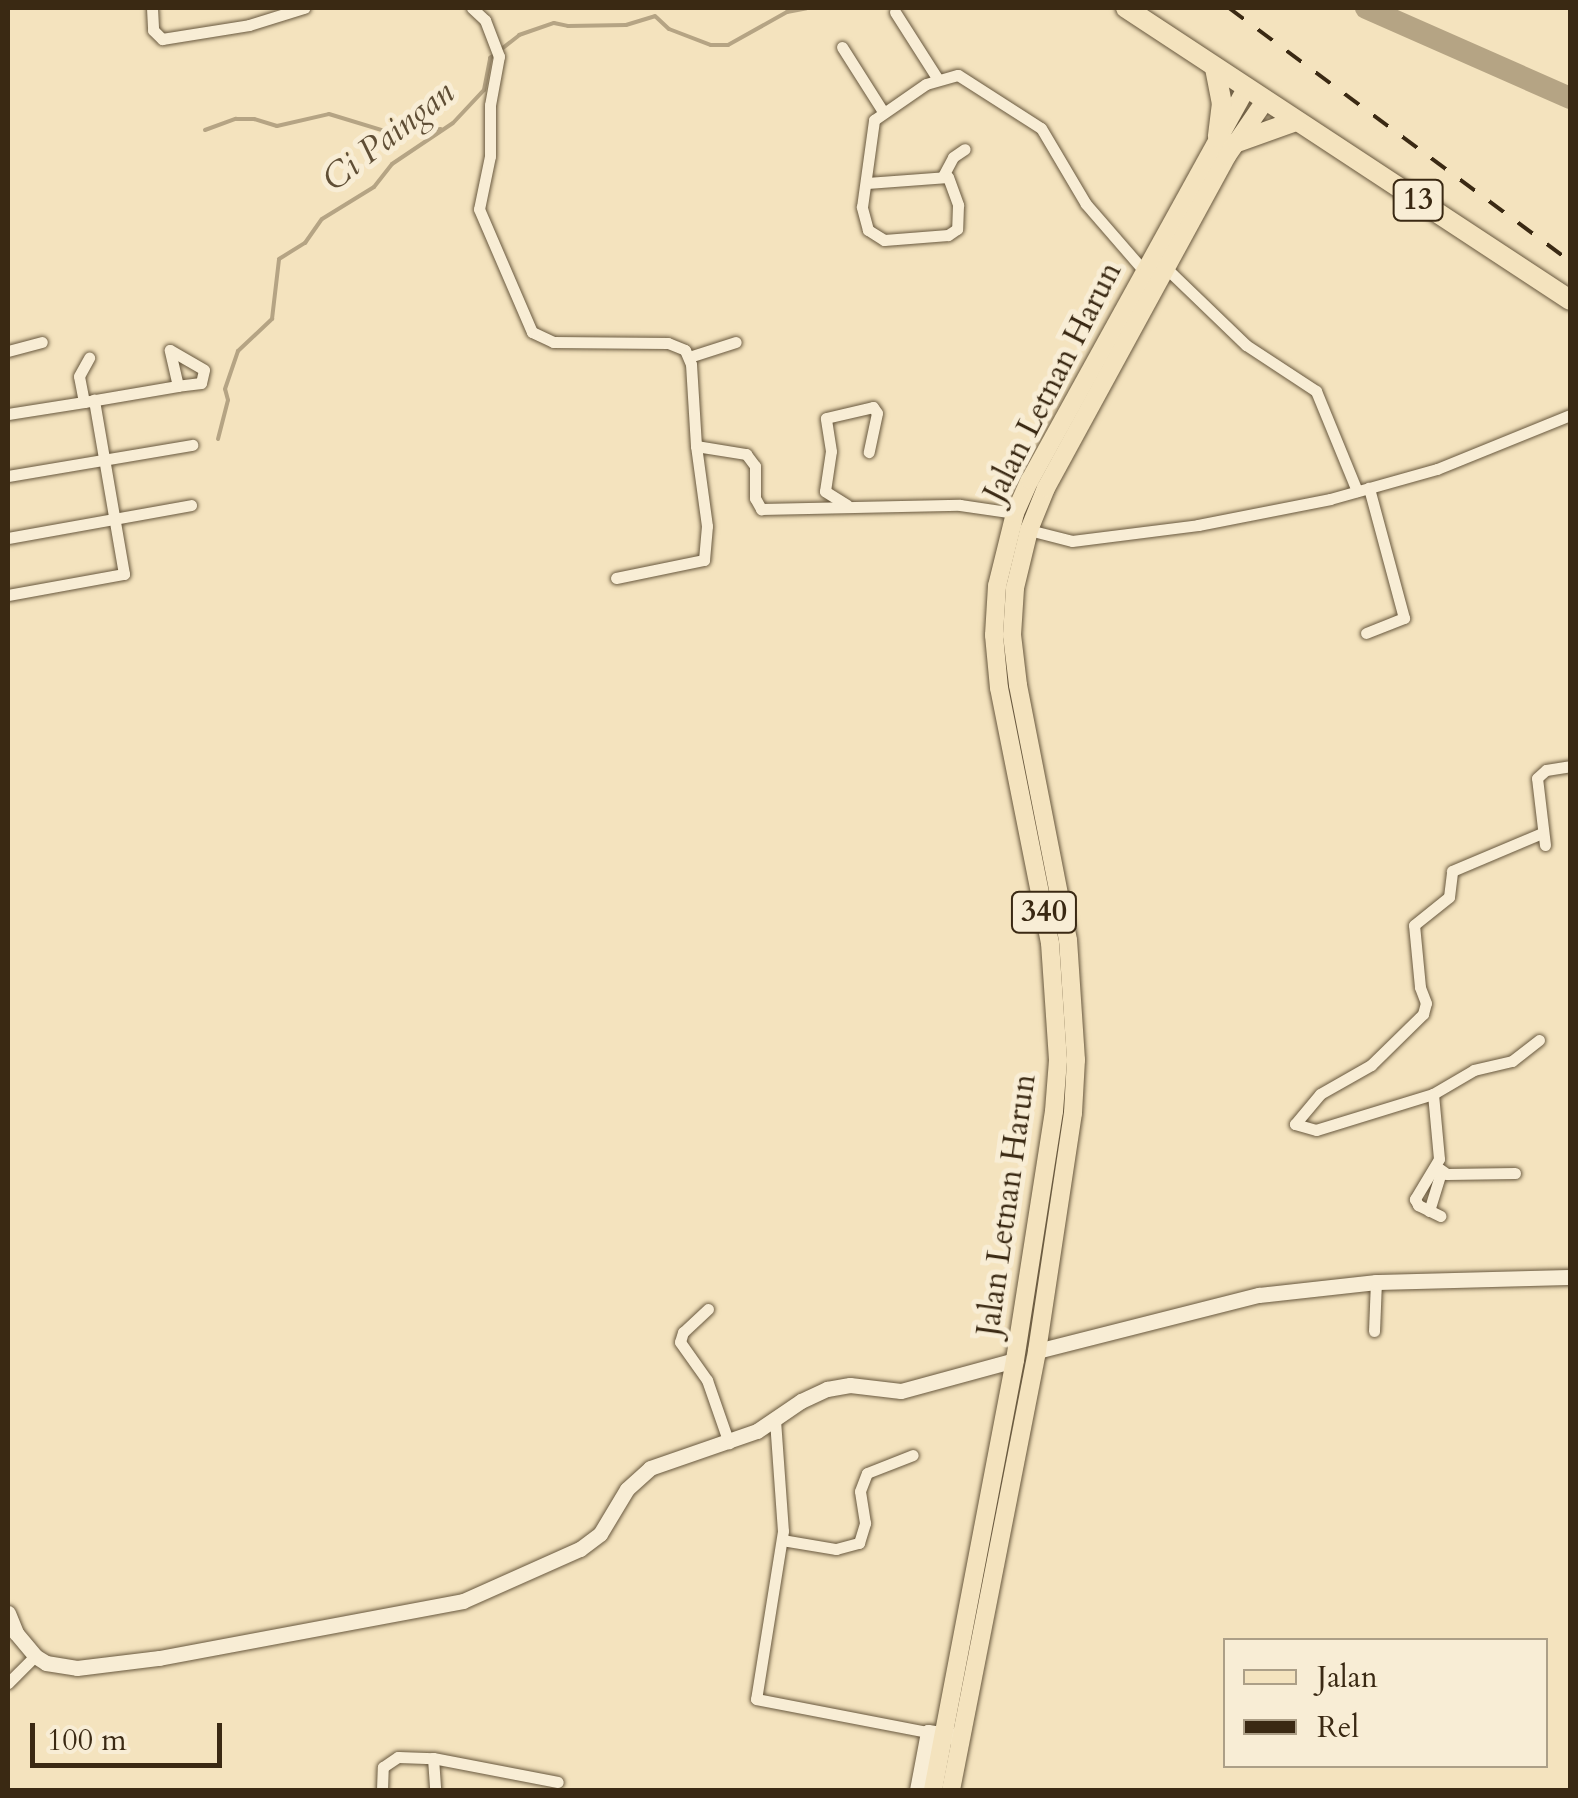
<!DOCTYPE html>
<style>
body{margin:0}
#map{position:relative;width:1578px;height:1798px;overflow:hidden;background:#f4e3be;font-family:Cardo,serif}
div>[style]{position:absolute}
.stream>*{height:4px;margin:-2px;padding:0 2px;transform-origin:2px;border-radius:2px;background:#b5a484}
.river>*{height:22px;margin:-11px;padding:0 11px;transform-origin:11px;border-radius:11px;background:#b5a484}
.roads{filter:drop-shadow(0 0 2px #68583e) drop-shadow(0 0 2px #68583e)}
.street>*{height:11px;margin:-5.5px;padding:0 5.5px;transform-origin:5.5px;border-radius:5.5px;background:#f8edd5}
.secondary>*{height:15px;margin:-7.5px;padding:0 7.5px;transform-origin:7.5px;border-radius:7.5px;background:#f8edd5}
.primary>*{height:18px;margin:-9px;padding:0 9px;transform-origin:9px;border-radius:9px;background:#f4e3be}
.highway>*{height:20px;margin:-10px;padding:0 10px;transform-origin:10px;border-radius:10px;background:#f4e3be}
.rail>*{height:4px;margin-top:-2px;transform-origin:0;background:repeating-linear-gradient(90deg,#3a2913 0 18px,transparent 0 36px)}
span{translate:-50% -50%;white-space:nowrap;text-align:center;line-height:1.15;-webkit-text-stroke:10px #f8edd5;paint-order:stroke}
.shield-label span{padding:2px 8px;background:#f8edd5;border:2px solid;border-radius:8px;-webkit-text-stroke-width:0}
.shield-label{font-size:30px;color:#3a2913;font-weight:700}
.street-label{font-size:32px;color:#3a2913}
.water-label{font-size:35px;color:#5f4e35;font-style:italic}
.frame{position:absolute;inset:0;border:10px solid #3a2913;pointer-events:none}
.legend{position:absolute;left:1223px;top:1638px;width:325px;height:130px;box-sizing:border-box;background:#f8edd5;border:2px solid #ac9f87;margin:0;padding:12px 18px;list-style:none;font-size:30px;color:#3a2913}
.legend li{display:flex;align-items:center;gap:20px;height:50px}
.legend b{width:50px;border:2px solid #ac9f87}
.scale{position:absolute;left:30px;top:1723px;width:192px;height:45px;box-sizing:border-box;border:5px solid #3a2913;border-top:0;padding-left:12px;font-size:30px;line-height:35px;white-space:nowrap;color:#3a2913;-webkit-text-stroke:8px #f8edd5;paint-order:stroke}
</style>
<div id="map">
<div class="stream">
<div style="left:205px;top:130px;width:33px;rotate:-20deg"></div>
<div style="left:236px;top:119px;width:18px"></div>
<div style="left:254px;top:119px;width:24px;rotate:17deg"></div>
<div style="left:277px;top:126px;width:53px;rotate:-13deg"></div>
<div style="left:329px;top:114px;width:69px;rotate:16.9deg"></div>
<div style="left:395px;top:134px;width:46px;rotate:-6.2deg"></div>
<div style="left:218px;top:439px;width:40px;rotate:-75.6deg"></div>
<div style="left:228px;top:400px;width:11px;rotate:-105deg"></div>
<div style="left:225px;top:389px;width:40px;rotate:-71.1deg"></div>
<div style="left:238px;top:351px;width:47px;rotate:-43.3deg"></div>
<div style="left:272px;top:319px;width:60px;rotate:-83.3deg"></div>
<div style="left:279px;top:259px;width:31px;rotate:-32deg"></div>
<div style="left:305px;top:243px;width:29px;rotate:-55deg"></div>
<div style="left:322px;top:219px;width:61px;rotate:-31.6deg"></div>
<div style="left:374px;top:187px;width:29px;rotate:-52deg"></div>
<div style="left:392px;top:164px;width:73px;rotate:-33.9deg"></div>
<div style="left:453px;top:123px;width:45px;rotate:-46.8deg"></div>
<div style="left:484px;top:90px;width:33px;rotate:-79deg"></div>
<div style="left:490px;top:58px;width:37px;rotate:-38deg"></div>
<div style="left:519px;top:35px;width:37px;rotate:-19deg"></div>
<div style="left:554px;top:23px;width:14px;rotate:12deg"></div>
<div style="left:568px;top:26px;width:58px;rotate:-1deg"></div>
<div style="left:626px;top:25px;width:30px;rotate:-17deg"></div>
<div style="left:655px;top:16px;width:19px;rotate:43deg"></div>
<div style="left:669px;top:29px;width:45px;rotate:20.9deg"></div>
<div style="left:711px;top:45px;width:17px"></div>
<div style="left:728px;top:45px;width:68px;rotate:-29.2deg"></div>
<div style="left:787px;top:12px;width:20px;rotate:-11deg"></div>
</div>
<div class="river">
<div style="left:1366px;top:8px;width:223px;rotate:23.8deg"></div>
</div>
<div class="roads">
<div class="street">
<div style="left:152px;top:8px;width:22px;rotate:87deg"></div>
<div style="left:153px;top:30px;width:13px;rotate:45deg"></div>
<div style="left:162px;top:39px;width:88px;rotate:-9.1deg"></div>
<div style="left:249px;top:25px;width:58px;rotate:-17.2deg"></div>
<div style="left:472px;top:8px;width:18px;rotate:43deg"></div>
<div style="left:485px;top:20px;width:39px;rotate:69deg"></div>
<div style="left:499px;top:56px;width:50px;rotate:100.4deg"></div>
<div style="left:490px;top:105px;width:51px;rotate:90deg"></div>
<div style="left:490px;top:156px;width:54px;rotate:101.7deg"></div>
<div style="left:479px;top:209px;width:134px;rotate:66.7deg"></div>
<div style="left:532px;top:332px;width:23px;rotate:25deg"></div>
<div style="left:553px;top:342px;width:115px;rotate:0.5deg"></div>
<div style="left:668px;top:343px;width:18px;rotate:22deg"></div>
<div style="left:685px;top:350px;width:15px;rotate:67deg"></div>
<div style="left:691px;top:364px;width:82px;rotate:86.5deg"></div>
<div style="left:696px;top:446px;width:51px;rotate:9.1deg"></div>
<div style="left:746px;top:454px;width:15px;rotate:53deg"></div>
<div style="left:755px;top:466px;width:32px;rotate:90deg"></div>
<div style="left:755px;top:498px;width:13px;rotate:61deg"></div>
<div style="left:761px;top:509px;width:199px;rotate:-1.2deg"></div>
<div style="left:960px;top:505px;width:56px;rotate:8.3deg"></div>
<div style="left:895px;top:12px;width:78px;rotate:57.5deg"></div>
<div style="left:842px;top:47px;width:75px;rotate:57.6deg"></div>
<div style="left:943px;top:176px;width:21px;rotate:-62deg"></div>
<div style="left:953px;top:157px;width:14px;rotate:-34deg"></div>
<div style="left:867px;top:183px;width:81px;rotate:-4.2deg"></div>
<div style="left:948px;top:177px;width:30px;rotate:70deg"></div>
<div style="left:958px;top:205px;width:24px;rotate:92deg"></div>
<div style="left:957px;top:229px;width:11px;rotate:146deg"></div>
<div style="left:948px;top:235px;width:64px;rotate:175.5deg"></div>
<div style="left:884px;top:240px;width:19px;rotate:-148deg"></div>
<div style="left:868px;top:230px;width:24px;rotate:-105deg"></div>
<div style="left:862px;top:207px;width:88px;rotate:-82.1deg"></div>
<div style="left:874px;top:120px;width:63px;rotate:-34.7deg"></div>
<div style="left:926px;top:84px;width:33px;rotate:-16deg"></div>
<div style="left:958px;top:75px;width:98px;rotate:32.6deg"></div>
<div style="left:1041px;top:128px;width:88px;rotate:59.4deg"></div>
<div style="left:1086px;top:204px;width:89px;rotate:49.1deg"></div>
<div style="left:1166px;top:268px;width:111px;rotate:43.9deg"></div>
<div style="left:1246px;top:345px;width:84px;rotate:33.3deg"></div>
<div style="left:1316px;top:391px;width:108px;rotate:67.7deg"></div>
<div style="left:8px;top:351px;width:35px;rotate:-15deg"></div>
<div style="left:689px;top:357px;width:49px;rotate:-17.7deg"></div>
<div style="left:84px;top:402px;width:95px;rotate:-9.7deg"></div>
<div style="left:178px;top:386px;width:37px;rotate:-103deg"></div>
<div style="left:170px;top:350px;width:39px;rotate:30deg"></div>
<div style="left:204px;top:370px;width:13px;rotate:103deg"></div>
<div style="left:201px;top:383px;width:23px;rotate:173deg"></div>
<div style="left:8px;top:414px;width:77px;rotate:-9deg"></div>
<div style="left:84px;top:402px;width:26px;rotate:-101deg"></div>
<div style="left:79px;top:376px;width:21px;rotate:-61deg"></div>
<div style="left:8px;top:476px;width:187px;rotate:-9.6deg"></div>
<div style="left:847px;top:505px;width:26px;rotate:-148deg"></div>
<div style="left:825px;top:491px;width:40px;rotate:-81.5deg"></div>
<div style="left:831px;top:451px;width:33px;rotate:-99deg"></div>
<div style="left:826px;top:418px;width:48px;rotate:-13.2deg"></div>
<div style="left:873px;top:407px;width:7px;rotate:56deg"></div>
<div style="left:877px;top:413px;width:40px;rotate:102deg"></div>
<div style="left:1029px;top:530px;width:44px;rotate:14.3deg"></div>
<div style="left:1072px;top:541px;width:127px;rotate:-7.2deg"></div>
<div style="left:1198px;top:525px;width:135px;rotate:-11.1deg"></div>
<div style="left:1330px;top:499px;width:111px;rotate:-15.7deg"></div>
<div style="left:1437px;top:469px;width:144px;rotate:-22.1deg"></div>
<div style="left:8px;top:538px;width:186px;rotate:-10.2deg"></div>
<div style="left:616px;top:578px;width:90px;rotate:-11.6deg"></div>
<div style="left:704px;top:560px;width:34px;rotate:-85deg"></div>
<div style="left:707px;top:526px;width:81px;rotate:-97.8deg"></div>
<div style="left:8px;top:595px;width:118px;rotate:-10.3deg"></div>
<div style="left:124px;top:574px;width:177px;rotate:-99.8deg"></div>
<div style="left:1366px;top:633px;width:41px;rotate:-21.5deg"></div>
<div style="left:1404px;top:618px;width:135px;rotate:-105.1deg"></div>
<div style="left:1545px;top:845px;width:67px;rotate:-96.8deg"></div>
<div style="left:1537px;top:778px;width:12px;rotate:-42deg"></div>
<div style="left:1546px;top:770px;width:24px;rotate:-9deg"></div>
<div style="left:1539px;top:1040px;width:34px;rotate:142deg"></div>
<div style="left:1512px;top:1061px;width:39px;rotate:167deg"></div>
<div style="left:1474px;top:1070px;width:48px;rotate:149.7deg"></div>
<div style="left:1433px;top:1094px;width:122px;rotate:162.9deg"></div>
<div style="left:1316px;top:1130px;width:22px;rotate:-164deg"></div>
<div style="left:1295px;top:1124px;width:39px;rotate:-50deg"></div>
<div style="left:1320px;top:1094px;width:59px;rotate:-29.6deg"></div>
<div style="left:1371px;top:1065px;width:73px;rotate:-44.4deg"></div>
<div style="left:1423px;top:1014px;width:11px;rotate:-75deg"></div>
<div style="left:1426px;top:1003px;width:17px;rotate:-111deg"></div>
<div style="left:1420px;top:987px;width:62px;rotate:-95.5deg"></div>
<div style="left:1414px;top:925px;width:45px;rotate:-38.7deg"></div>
<div style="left:1449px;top:897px;width:26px;rotate:-83deg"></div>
<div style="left:1452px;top:871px;width:98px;rotate:-22.9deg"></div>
<div style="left:1433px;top:1094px;width:65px;rotate:84.7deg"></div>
<div style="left:1439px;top:1159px;width:47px;rotate:121deg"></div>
<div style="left:1415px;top:1199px;width:7px;rotate:63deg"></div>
<div style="left:1418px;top:1205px;width:25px;rotate:26deg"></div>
<div style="left:1437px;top:1167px;width:12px;rotate:35deg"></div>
<div style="left:1447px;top:1174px;width:68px;rotate:-0.8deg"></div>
<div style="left:1429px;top:1211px;width:41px;rotate:-72.9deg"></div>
<div style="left:708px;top:1309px;width:34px;rotate:137deg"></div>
<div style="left:683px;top:1332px;width:10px;rotate:107deg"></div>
<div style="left:680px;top:1342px;width:47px;rotate:54.6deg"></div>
<div style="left:707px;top:1380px;width:67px;rotate:70.8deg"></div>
<div style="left:1374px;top:1331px;width:49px;rotate:-87.7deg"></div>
<div style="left:775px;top:1420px;width:111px;rotate:85.9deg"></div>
<div style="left:783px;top:1531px;width:170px;rotate:99.1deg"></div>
<div style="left:756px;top:1699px;width:175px;rotate:10.9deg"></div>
<div style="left:782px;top:1540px;width:55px;rotate:9.5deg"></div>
<div style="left:836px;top:1549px;width:24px;rotate:-15deg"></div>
<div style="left:859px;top:1543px;width:21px;rotate:-73deg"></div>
<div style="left:865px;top:1523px;width:32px;rotate:-99deg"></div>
<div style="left:860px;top:1491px;width:19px;rotate:-69deg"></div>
<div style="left:867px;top:1473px;width:49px;rotate:-21.4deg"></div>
<div style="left:8px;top:1683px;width:38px;rotate:-45deg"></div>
<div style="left:433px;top:1758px;width:32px;rotate:86deg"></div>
<div style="left:382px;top:1790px;width:23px;rotate:-88deg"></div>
<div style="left:383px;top:1767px;width:18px;rotate:-34deg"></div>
<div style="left:398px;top:1757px;width:35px;rotate:2deg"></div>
<div style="left:433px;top:1758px;width:127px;rotate:10.9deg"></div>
</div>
<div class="secondary">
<div style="left:1037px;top:1351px;width:229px;rotate:-14.2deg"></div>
<div style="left:1259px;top:1295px;width:118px;rotate:-6.3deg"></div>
<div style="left:1376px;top:1282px;width:194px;rotate:-1.5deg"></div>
<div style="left:8px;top:1613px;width:22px;rotate:68deg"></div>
<div style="left:16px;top:1633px;width:30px;rotate:50deg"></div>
<div style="left:35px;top:1656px;width:13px;rotate:32deg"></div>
<div style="left:46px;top:1663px;width:31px;rotate:9deg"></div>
<div style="left:77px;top:1668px;width:83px;rotate:-7deg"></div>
<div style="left:159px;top:1658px;width:309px;rotate:-10.6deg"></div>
<div style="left:463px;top:1601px;width:128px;rotate:-24deg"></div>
<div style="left:580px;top:1549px;width:25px;rotate:-37deg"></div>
<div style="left:600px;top:1534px;width:52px;rotate:-59deg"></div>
<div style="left:627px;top:1489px;width:31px;rotate:-42deg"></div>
<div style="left:650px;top:1468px;width:113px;rotate:-19.1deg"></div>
<div style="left:757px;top:1431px;width:53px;rotate:-34.3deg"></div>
<div style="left:801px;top:1401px;width:29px;rotate:-25deg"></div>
<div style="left:827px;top:1389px;width:23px;rotate:-10deg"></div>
<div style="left:850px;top:1385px;width:51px;rotate:6.7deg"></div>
<div style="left:901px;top:1391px;width:118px;rotate:-15.2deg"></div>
<div style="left:917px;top:1790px;width:59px;rotate:-79.3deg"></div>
<div style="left:928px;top:1732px;width:26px;rotate:9deg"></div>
</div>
<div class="primary">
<div style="left:933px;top:1790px;width:438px;rotate:-79.2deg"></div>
<div style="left:1015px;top:1360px;width:252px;rotate:-81.1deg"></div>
<div style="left:1054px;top:1111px;width:51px;rotate:-85.5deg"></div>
<div style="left:1058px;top:1060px;width:117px;rotate:-93.9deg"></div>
<div style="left:1050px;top:943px;width:260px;rotate:-101.3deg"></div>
<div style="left:999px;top:688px;width:53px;rotate:-95.4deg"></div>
<div style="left:994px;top:635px;width:49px;rotate:-86.5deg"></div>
<div style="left:997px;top:586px;width:75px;rotate:-76.1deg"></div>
<div style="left:1015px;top:513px;width:36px;rotate:-66deg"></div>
<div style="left:1030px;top:480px;width:448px;rotate:-61.1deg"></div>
<div style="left:951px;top:1790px;width:447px;rotate:-78.9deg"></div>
<div style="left:1037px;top:1351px;width:241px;rotate:-81.4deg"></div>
<div style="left:1073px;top:1113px;width:53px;rotate:-86.8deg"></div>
<div style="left:1076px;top:1060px;width:120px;rotate:-93.8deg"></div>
<div style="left:1068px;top:940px;width:260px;rotate:-101.1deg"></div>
<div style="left:1018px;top:685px;width:50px;rotate:-96.8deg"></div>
<div style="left:1012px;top:635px;width:47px;rotate:-86.3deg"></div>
<div style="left:1015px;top:588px;width:60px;rotate:-76.4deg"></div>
<div style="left:1029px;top:530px;width:45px;rotate:-68deg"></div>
<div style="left:1046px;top:488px;width:378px;rotate:-61.4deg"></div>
<div style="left:1227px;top:156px;width:67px;rotate:-55.4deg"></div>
</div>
<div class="highway">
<div style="left:1126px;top:8px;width:531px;rotate:33.33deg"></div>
<div style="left:1215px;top:68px;width:36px;rotate:79deg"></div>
<div style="left:1222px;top:103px;width:34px;rotate:97deg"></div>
<div style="left:1237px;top:142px;width:63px;rotate:-19.6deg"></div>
</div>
</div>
<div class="rail">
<div style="left:1229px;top:8px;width:425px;rotate:36.6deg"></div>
</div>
<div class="shield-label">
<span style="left:1418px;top:200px">13</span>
<span style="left:1044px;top:912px">340</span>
</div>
<div class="street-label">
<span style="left:1053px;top:382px;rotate:-63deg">Jalan Letnan Harun</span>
<span style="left:1007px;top:1205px;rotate:-82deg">Jalan Letnan Harun</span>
</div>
<div class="water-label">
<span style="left:388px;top:136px;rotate:-38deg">Ci Paingan</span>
</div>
<div class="frame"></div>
<ul class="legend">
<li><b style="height:12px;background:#f4e3be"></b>Jalan</li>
<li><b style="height:12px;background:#3a2913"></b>Rel</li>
</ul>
<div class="scale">100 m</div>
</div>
